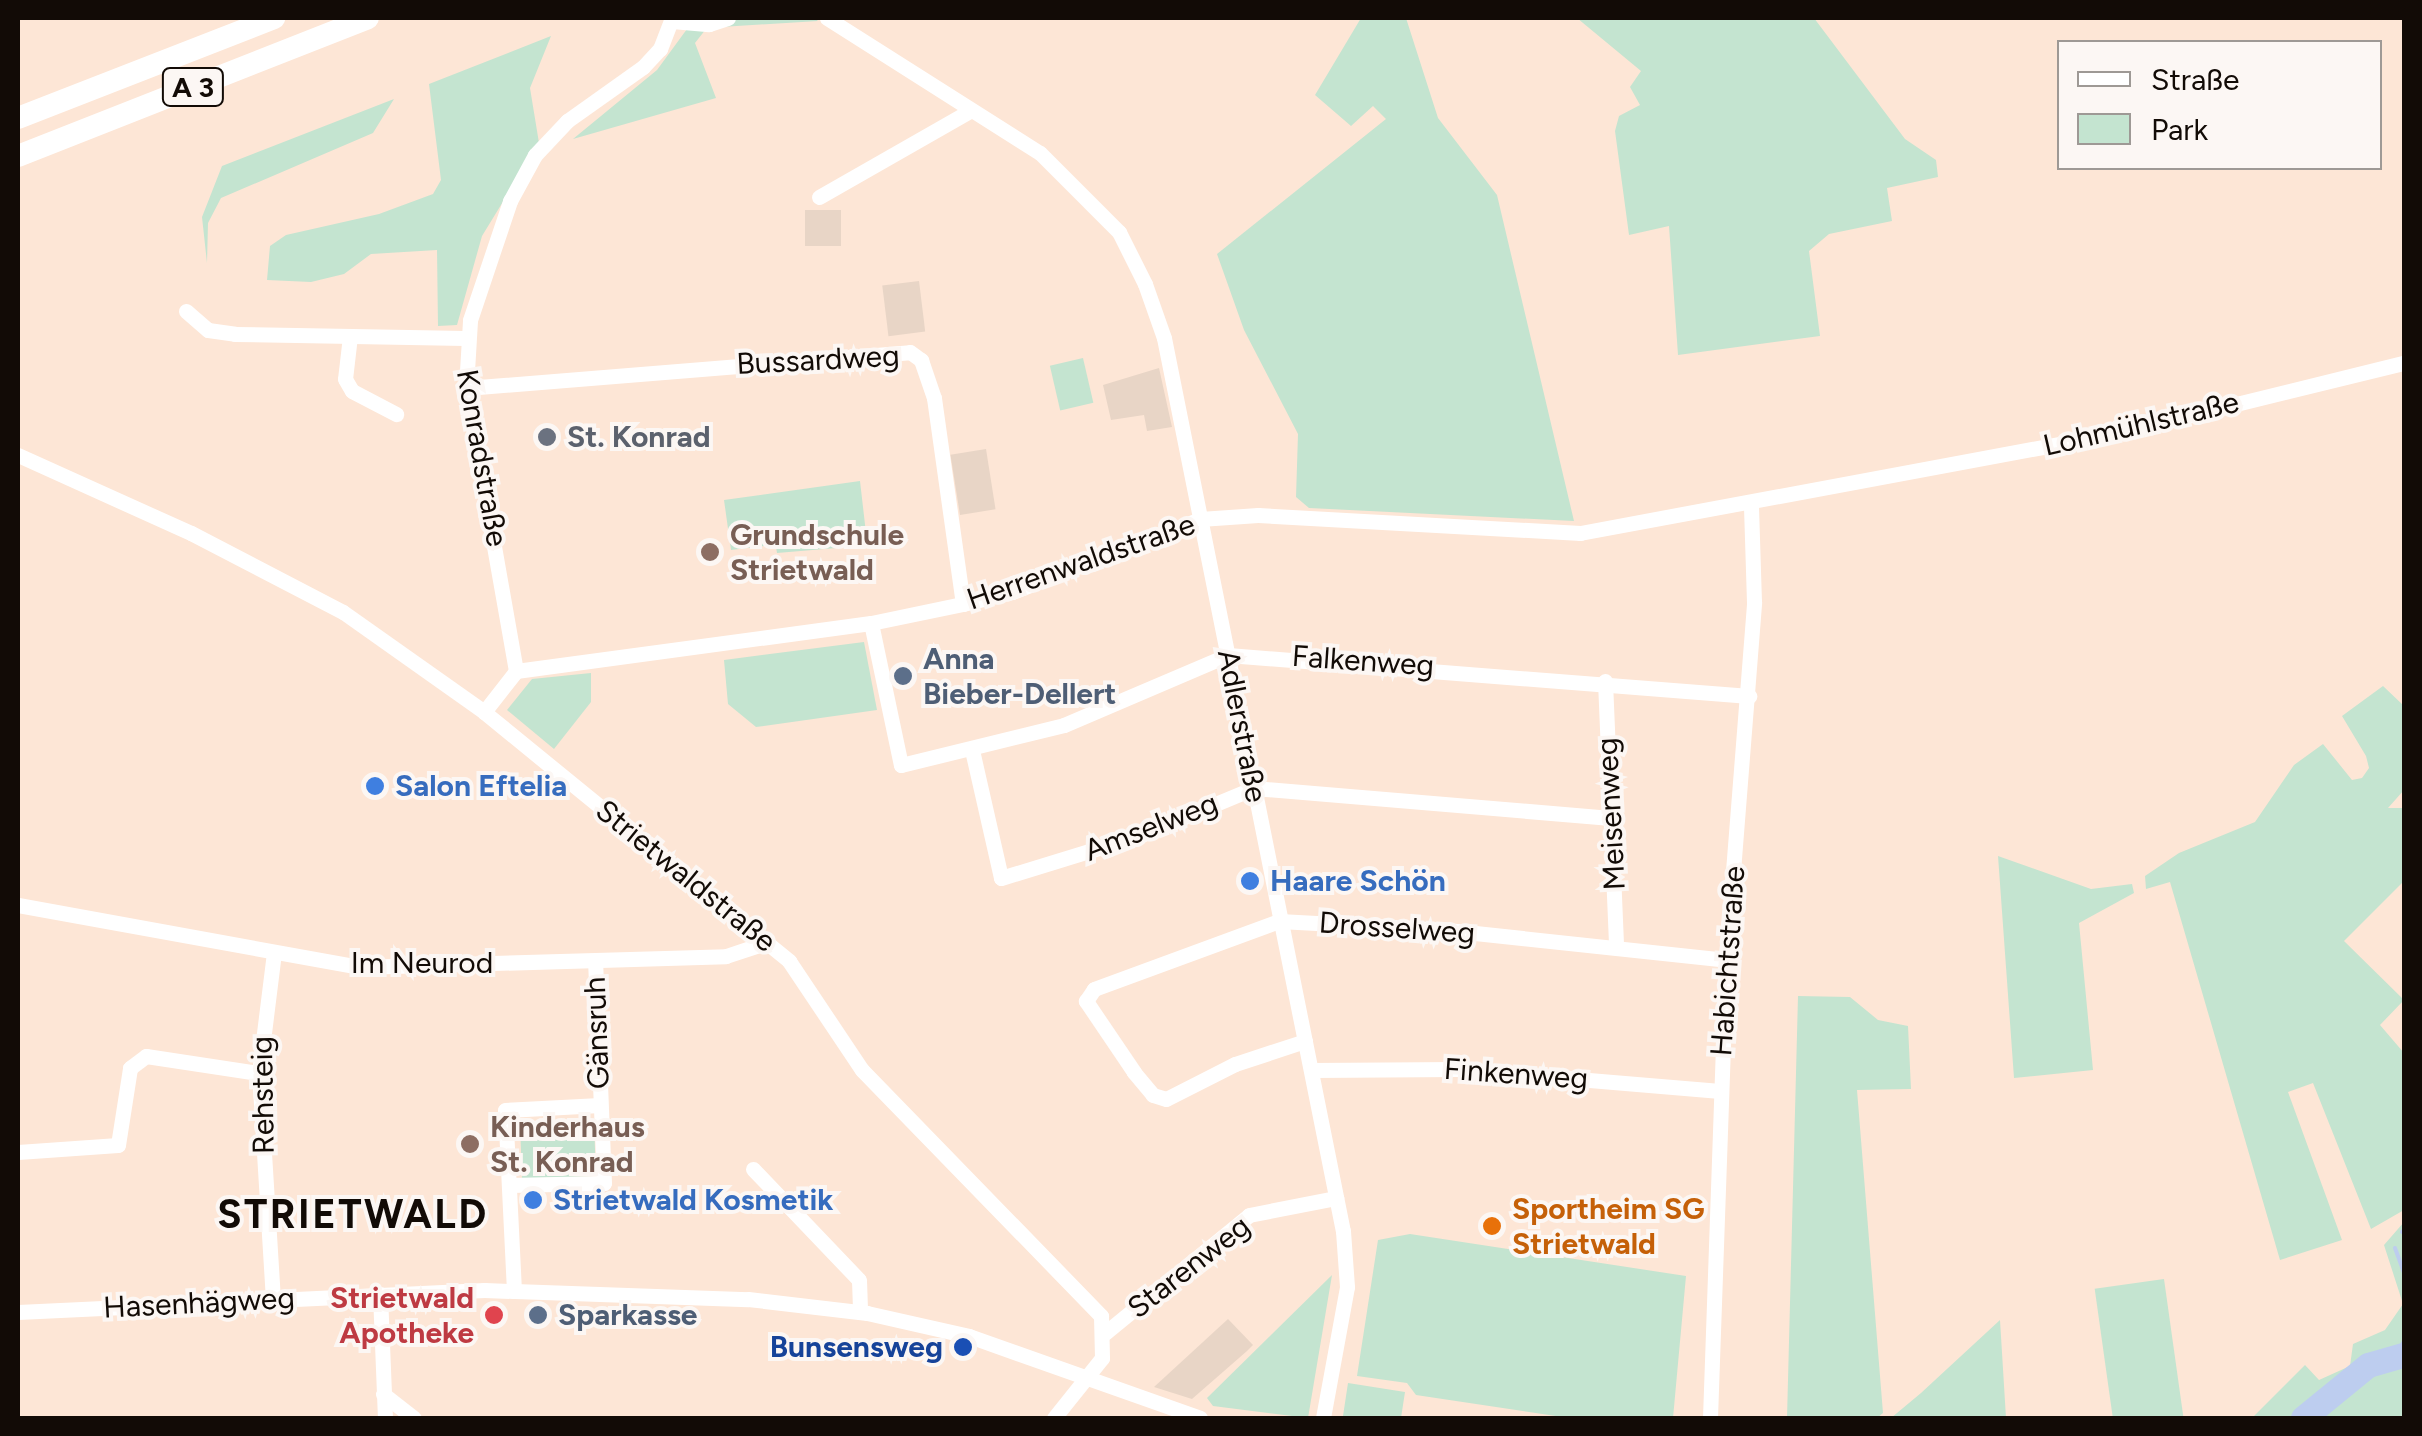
<!DOCTYPE html>
<meta charset="utf-8">
<style>
body{margin:0}
#map{position:relative;width:2422px;height:1436px;overflow:hidden;background:#fde6d6;font-family:Figtree,sans-serif}
div>[style]{position:absolute}
.industrial>*{inset:0;background:#e8d5c6;transform-origin:0 0}
.green>*{inset:0;background:#c4e4d0;transform-origin:0 0}
.stream>*{height:4px;margin:-2px;padding:0 2px;transform-origin:2px;border-radius:2px;background:#bdcdef}
.river>*{height:25px;margin:-12.5px;padding:0 12.5px;transform-origin:12.5px;border-radius:12.5px;background:#bdcdef}
.minor>*{height:15px;margin:-7.5px;padding:0 7.5px;transform-origin:7.5px;border-radius:7.5px;background:#fff}
.highway>*{height:22px;margin:-11px;padding:0 11px;transform-origin:11px;border-radius:11px;background:#fff}
.dots>*{width:28px;height:28px;translate:-50% -50%;box-sizing:border-box;border:5px solid #fcf7f4;border-radius:50%}
span{translate:-50% -50%;white-space:nowrap;text-align:center;line-height:1.15;-webkit-text-stroke:8px #fcf7f4;paint-order:stroke}
.shield-label span{padding:2px 8px;background:#fcf7f4;border:2px solid;border-radius:8px;-webkit-text-stroke-width:0}
.shield-label{font-size:28px;color:#120b06;font-weight:700}
.street-label{font-size:30px;color:#120b06}
.worship-label{font-size:30px;color:#5b616d;font-weight:700}
.left{translate:0 -50%;text-align:left}
.education-label{font-size:30px;color:#785e54;font-weight:700}
.service-label{font-size:30px;color:#4e5e75;font-weight:700}
.shop-label{font-size:30px;color:#366cbe;font-weight:700}
.food-label{font-size:30px;color:#c56008;font-weight:700}
.health-label{font-size:30px;color:#be3a42;font-weight:700}
.right{translate:-100% -50%;text-align:right}
.transit-label{font-size:30px;color:#164399;font-weight:700}
.district-label{font-size:40px;color:#120b06;font-weight:700;letter-spacing:2.5px}
.frame{position:absolute;inset:0;border:20px solid #120b06;pointer-events:none}
.legend{position:absolute;left:2057px;top:40px;width:325px;height:130px;box-sizing:border-box;background:#fcf7f4;border:2px solid #9e9995;margin:0;padding:12px 18px;list-style:none;font-size:30px;color:#120b06}
.legend li{display:flex;align-items:center;gap:20px;height:50px}
.legend b{width:50px;border:2px solid #9e9995}
</style>
<div id="map">
<div class="industrial">
<div style="left:805px;top:210px;width:36px;height:36px"></div>
<div style="left:919px;top:281px;width:51px;height:37px;rotate:83deg"></div>
<div style="clip-path:polygon(1159px 368px,1172px 427px,1147px 431px,1144px 415px,1111px 420px,1103px 385px)"></div>
<div style="left:986px;top:449px;width:61px;height:36px;rotate:81deg"></div>
<div style="clip-path:polygon(1228px 1319px,1253px 1345px,1247px 1351px,1192px 1399px,1154px 1387px)"></div>
</div>
<div class="green">
<div style="clip-path:polygon(740px 18px,814px 18px,818px 21px,721px 27px)"></div>
<div style="clip-path:polygon(1361px 18px,1406px 18px,1438px 118px,1497px 195px,1574px 521px,1309px 508px,1296px 497px,1298px 434px,1244px 330px,1217px 254px,1386px 119px,1373px 106px,1351px 126px,1315px 95px)"></div>
<div style="clip-path:polygon(1577px 18px,1814px 18px,1905px 139px,1936px 160px,1938px 177px,1887px 188px,1892px 221px,1829px 234px,1809px 251px,1820px 336px,1678px 355px,1669px 226px,1629px 235px,1615px 131px,1619px 116px,1640px 105px,1630px 87px,1641px 71px)"></div>
<div style="clip-path:polygon(687px 29px,706px 29px,695px 43px,716px 98px,573px 139px,657px 70px)"></div>
<div style="clip-path:polygon(551px 36px,530px 88px,539px 143px,482px 236px,457px 325px,438px 326px,437px 250px,371px 254px,344px 274px,311px 282px,267px 280px,270px 246px,286px 235px,379px 214px,433px 194px,441px 180px,429px 84px)"></div>
<div style="clip-path:polygon(394px 99px,373px 133px,221px 198px,208px 223px,207px 263px,202px 217px,222px 166px)"></div>
<div style="left:1083px;top:358px;width:46px;height:34px;rotate:77deg"></div>
<div style="clip-path:polygon(860px 481px,866px 533px,859px 534px,860px 546px,777px 553px,776px 547px,839px 537px,731px 550px,724px 500px)"></div>
<div style="clip-path:polygon(864px 642px,877px 710px,756px 727px,728px 704px,724px 660px)"></div>
<div style="clip-path:polygon(591px 673px,591px 702px,554px 749px,507px 710px,532px 679px)"></div>
<div style="clip-path:polygon(2383px 686px,2404px 706px,2404px 790px,2388px 808px,2404px 808px,2404px 881px,2344px 941px,2404px 1000px,2380px 1025px,2404px 1053px,2404px 1210px,2371px 1229px,2313px 1083px,2288px 1092px,2342px 1240px,2280px 1260px,2170px 882px,2146px 889px,2145px 876px,2179px 853px,2255px 822px,2294px 765px,2323px 744px,2352px 780px,2362px 778px,2369px 768px,2366px 756px,2342px 716px)"></div>
<div style="clip-path:polygon(1998px 856px,2091px 889px,2132px 884px,2134px 893px,2079px 923px,2093px 1070px,2014px 1078px)"></div>
<div style="clip-path:polygon(1798px 996px,1850px 997px,1878px 1020px,1908px 1026px,1911px 1089px,1857px 1090px,1883px 1413px,1877px 1418px,1787px 1418px)"></div>
<div style="left:594px;top:1121px;width:55px;height:74px;rotate:88deg"></div>
<div style="clip-path:polygon(2404px 1222px,2404px 1418px,2252px 1418px,2305px 1365px,2319px 1380px,2350px 1366px,2353px 1344px,2385px 1330px,2403px 1304px,2384px 1245px)"></div>
<div style="clip-path:polygon(1410px 1234px,1686px 1276px,1673px 1418px,1569px 1418px,1416px 1395px,1407px 1383px,1357px 1376px,1378px 1240px)"></div>
<div style="clip-path:polygon(1332px 1275px,1308px 1418px,1213px 1406px,1207px 1398px)"></div>
<div style="left:2164px;top:1279px;width:140px;height:70px;rotate:82deg"></div>
<div style="clip-path:polygon(2000px 1320px,2006px 1418px,1891px 1418px,1921px 1393px)"></div>
<div style="clip-path:polygon(1348px 1383px,1405px 1392px,1401px 1418px,1343px 1416px)"></div>
</div>
<div class="stream">
<div style="left:2402px;top:1232px;width:3px;rotate:-45deg"></div>
<div style="left:2395px;top:1248px;width:27px;rotate:70deg"></div>
<div style="left:2396px;top:1357px;width:18px;rotate:-63deg"></div>
</div>
<div class="river">
<div style="left:2303px;top:1418px;width:84px;rotate:-39.2deg"></div>
<div style="left:2368px;top:1365px;width:37px;rotate:-16deg"></div>
</div>
<div class="minor">
<div style="left:827px;top:18px;width:252px;rotate:32.4deg"></div>
<div style="left:1040px;top:153px;width:112px;rotate:45deg"></div>
<div style="left:1119px;top:232px;width:58px;rotate:63.4deg"></div>
<div style="left:1145px;top:284px;width:57px;rotate:70.6deg"></div>
<div style="left:1164px;top:338px;width:911px;rotate:78.67deg"></div>
<div style="left:1343px;top:1231px;width:56px;rotate:85.9deg"></div>
<div style="left:1347px;top:1287px;width:133px;rotate:100.4deg"></div>
<div style="left:672px;top:21px;width:37px;rotate:5deg"></div>
<div style="left:709px;top:24px;width:20px;rotate:-18deg"></div>
<div style="left:819px;top:197px;width:174px;rotate:-29.7deg"></div>
<div style="left:186px;top:311px;width:29px;rotate:41deg"></div>
<div style="left:208px;top:330px;width:27px;rotate:8deg"></div>
<div style="left:235px;top:334px;width:230px;rotate:1deg"></div>
<div style="left:350px;top:336px;width:43px;rotate:96.6deg"></div>
<div style="left:345px;top:379px;width:14px;rotate:60deg"></div>
<div style="left:352px;top:391px;width:50px;rotate:27.6deg"></div>
<div style="left:466px;top:388px;width:445px;rotate:-4.6deg"></div>
<div style="left:910px;top:352px;width:14px;rotate:36deg"></div>
<div style="left:921px;top:360px;width:40px;rotate:71.1deg"></div>
<div style="left:934px;top:398px;width:208px;rotate:82deg"></div>
<div style="left:18px;top:455px;width:190px;rotate:24.3deg"></div>
<div style="left:191px;top:533px;width:171px;rotate:27.5deg"></div>
<div style="left:343px;top:612px;width:173px;rotate:35.3deg"></div>
<div style="left:484px;top:712px;width:394px;rotate:39.2deg"></div>
<div style="left:789px;top:961px;width:131px;rotate:56.2deg"></div>
<div style="left:862px;top:1070px;width:343px;rotate:45.8deg"></div>
<div style="left:1101px;top:1316px;width:42px;rotate:88.6deg"></div>
<div style="left:1102px;top:1358px;width:77px;rotate:128.7deg"></div>
<div style="left:871px;top:623px;width:145px;rotate:78.1deg"></div>
<div style="left:901px;top:765px;width:168px;rotate:-13.8deg"></div>
<div style="left:1064px;top:725px;width:178px;rotate:-23.1deg"></div>
<div style="left:1228px;top:655px;width:523px;rotate:4.5deg"></div>
<div style="left:516px;top:671px;width:287px;rotate:-100deg"></div>
<div style="left:466px;top:388px;width:68px;rotate:-86.6deg"></div>
<div style="left:470px;top:320px;width:126px;rotate:-71.4deg"></div>
<div style="left:510px;top:201px;width:52px;rotate:-61.5deg"></div>
<div style="left:535px;top:155px;width:47px;rotate:-46.7deg"></div>
<div style="left:567px;top:121px;width:93px;rotate:-35.4deg"></div>
<div style="left:643px;top:67px;width:25px;rotate:-47deg"></div>
<div style="left:660px;top:49px;width:33px;rotate:-69deg"></div>
<div style="left:1605px;top:681px;width:267px;rotate:87.6deg"></div>
<div style="left:484px;top:712px;width:52px;rotate:-52deg"></div>
<div style="left:516px;top:671px;width:358px;rotate:-7.7deg"></div>
<div style="left:871px;top:623px;width:94px;rotate:-11.7deg"></div>
<div style="left:963px;top:604px;width:50px;rotate:-13.8deg"></div>
<div style="left:1012px;top:592px;width:202px;rotate:-21.2deg"></div>
<div style="left:1200px;top:519px;width:58px;rotate:-3.9deg"></div>
<div style="left:1258px;top:515px;width:323px;rotate:3.2deg"></div>
<div style="left:1580px;top:533px;width:547px;rotate:-10.53deg"></div>
<div style="left:2118px;top:433px;width:294px;rotate:-13.8deg"></div>
<div style="left:972px;top:750px;width:131px;rotate:77.2deg"></div>
<div style="left:1001px;top:878px;width:146px;rotate:-17.1deg"></div>
<div style="left:1141px;top:835px;width:122px;rotate:-22.6deg"></div>
<div style="left:1254px;top:788px;width:358px;rotate:4.8deg"></div>
<div style="left:18px;top:905px;width:348px;rotate:10.3deg"></div>
<div style="left:360px;top:967px;width:366px;rotate:-1.7deg"></div>
<div style="left:726px;top:956px;width:44px;rotate:-18.4deg"></div>
<div style="left:1305px;top:1041px;width:74px;rotate:161.8deg"></div>
<div style="left:1235px;top:1064px;width:77px;rotate:153.1deg"></div>
<div style="left:1166px;top:1099px;width:14px;rotate:-163deg"></div>
<div style="left:1153px;top:1095px;width:30px;rotate:-130deg"></div>
<div style="left:1134px;top:1072px;width:86px;rotate:-124.1deg"></div>
<div style="left:1086px;top:1001px;width:14px;rotate:-56deg"></div>
<div style="left:1094px;top:989px;width:197px;rotate:-20.2deg"></div>
<div style="left:1279px;top:921px;width:168px;rotate:3.1deg"></div>
<div style="left:1447px;top:930px;width:281px;rotate:6.1deg"></div>
<div style="left:1312px;top:1070px;width:146px;rotate:-0.4deg"></div>
<div style="left:1458px;top:1069px;width:263px;rotate:4.8deg"></div>
<div style="left:18px;top:1152px;width:100px;rotate:-4deg"></div>
<div style="left:118px;top:1145px;width:78px;rotate:-81.1deg"></div>
<div style="left:130px;top:1068px;width:20px;rotate:-37deg"></div>
<div style="left:146px;top:1056px;width:114px;rotate:8.6deg"></div>
<div style="left:753px;top:1169px;width:153px;rotate:46.3deg"></div>
<div style="left:859px;top:1280px;width:32px;rotate:88deg"></div>
<div style="left:509px;top:1185px;width:95px;rotate:-1.2deg"></div>
<div style="left:604px;top:1183px;width:222px;rotate:-92.3deg"></div>
<div style="left:514px;top:1291px;width:181px;rotate:-92.8deg"></div>
<div style="left:505px;top:1110px;width:95px;rotate:-3deg"></div>
<div style="left:380px;top:1294px;width:124px;rotate:87.7deg"></div>
<div style="left:273px;top:1300px;width:227px;rotate:-93.5deg"></div>
<div style="left:259px;top:1073px;width:122px;rotate:-82.9deg"></div>
<div style="left:18px;top:1312px;width:467px;rotate:-2.7deg"></div>
<div style="left:484px;top:1290px;width:264px;rotate:2deg"></div>
<div style="left:748px;top:1299px;width:120px;rotate:6.7deg"></div>
<div style="left:867px;top:1313px;width:105px;rotate:12.7deg"></div>
<div style="left:969px;top:1336px;width:245px;rotate:19.5deg"></div>
<div style="left:1105px;top:1333px;width:186px;rotate:-39.3deg"></div>
<div style="left:1249px;top:1215px;width:89px;rotate:-11.1deg"></div>
<div style="left:383px;top:1394px;width:39px;rotate:38deg"></div>
<div style="left:1710px;top:1418px;width:458px;rotate:-88deg"></div>
<div style="left:1726px;top:960px;width:359px;rotate:-85.5deg"></div>
<div style="left:1754px;top:602px;width:98px;rotate:-91.8deg"></div>
</div>
<div class="highway">
<div style="left:18px;top:118px;width:275px;rotate:-21.3deg"></div>
<div style="left:18px;top:156px;width:376px;rotate:-21.5deg"></div>
</div>
<div class="dots">
<div style="left:547px;top:437px;background:#6b7280"></div>
<div style="left:710px;top:552px;background:#8d6e63"></div>
<div style="left:903px;top:676px;background:#5c6f8a"></div>
<div style="left:375px;top:786px;background:#3f7fe0"></div>
<div style="left:1250px;top:881px;background:#3f7fe0"></div>
<div style="left:470px;top:1144px;background:#8d6e63"></div>
<div style="left:533px;top:1200px;background:#3f7fe0"></div>
<div style="left:1492px;top:1226px;background:#e8710a"></div>
<div style="left:494px;top:1315px;background:#e0444e"></div>
<div style="left:538px;top:1315px;background:#5c6f8a"></div>
<div style="left:963px;top:1347px;background:#1a4fb4"></div>
</div>
<div class="shield-label">
<span style="left:193px;top:87px">A 3</span>
</div>
<div class="street-label">
<span style="left:818px;top:360px;rotate:-3deg">Bussardweg</span>
<span style="left:2141px;top:424px;rotate:-13deg">Lohmühlstraße</span>
<span style="left:482px;top:458px;rotate:80deg">Konradstraße</span>
<span style="left:1081px;top:562px;rotate:-19deg">Herrenwaldstraße</span>
<span style="left:1363px;top:661px;rotate:4deg">Falkenweg</span>
<span style="left:1242px;top:726px;rotate:79deg">Adlerstraße</span>
<span style="left:1611px;top:814px;rotate:-93deg">Meisenweg</span>
<span style="left:1151px;top:827px;rotate:-21deg">Amselweg</span>
<span style="left:686px;top:876px;rotate:39deg">Strietwaldstraße</span>
<span style="left:1397px;top:928px;rotate:4deg">Drosselweg</span>
<span style="left:1728px;top:961px;rotate:-86deg">Habichtstraße</span>
<span style="left:422px;top:963px">Im Neurod</span>
<span style="left:597px;top:1033px;rotate:-92deg">Gänsruh</span>
<span style="left:1516px;top:1074px;rotate:4deg">Finkenweg</span>
<span style="left:263px;top:1095px;rotate:-91deg">Rehsteig</span>
<span style="left:1189px;top:1267px;rotate:-38deg">Starenweg</span>
<span style="left:199px;top:1303px;rotate:-3deg">Hasenhägweg</span>
</div>
<div class="worship-label">
<span class="left" style="left:567px;top:437px">St. Konrad</span>
</div>
<div class="education-label">
<span class="left" style="left:730px;top:552px">Grundschule<br>Strietwald</span>
<span class="left" style="left:490px;top:1144px">Kinderhaus<br>St. Konrad</span>
</div>
<div class="service-label">
<span class="left" style="left:923px;top:676px">Anna<br>Bieber-Dellert</span>
<span class="left" style="left:558px;top:1315px">Sparkasse</span>
</div>
<div class="shop-label">
<span class="left" style="left:395px;top:786px">Salon Eftelia</span>
<span class="left" style="left:1270px;top:881px">Haare Schön</span>
<span class="left" style="left:553px;top:1200px">Strietwald Kosmetik</span>
</div>
<div class="food-label">
<span class="left" style="left:1512px;top:1226px">Sportheim SG<br>Strietwald</span>
</div>
<div class="health-label">
<span class="right" style="left:474px;top:1315px">Strietwald<br>Apotheke</span>
</div>
<div class="transit-label">
<span class="right" style="left:943px;top:1347px">Bunsensweg</span>
</div>
<div class="district-label">
<span style="left:353px;top:1214px">STRIETWALD</span>
</div>
<div class="frame"></div>
<ul class="legend">
<li><b style="height:12px;background:#fff"></b>Straße</li>
<li><b style="height:28px;background:#c4e4d0"></b>Park</li>
</ul>
</div>
